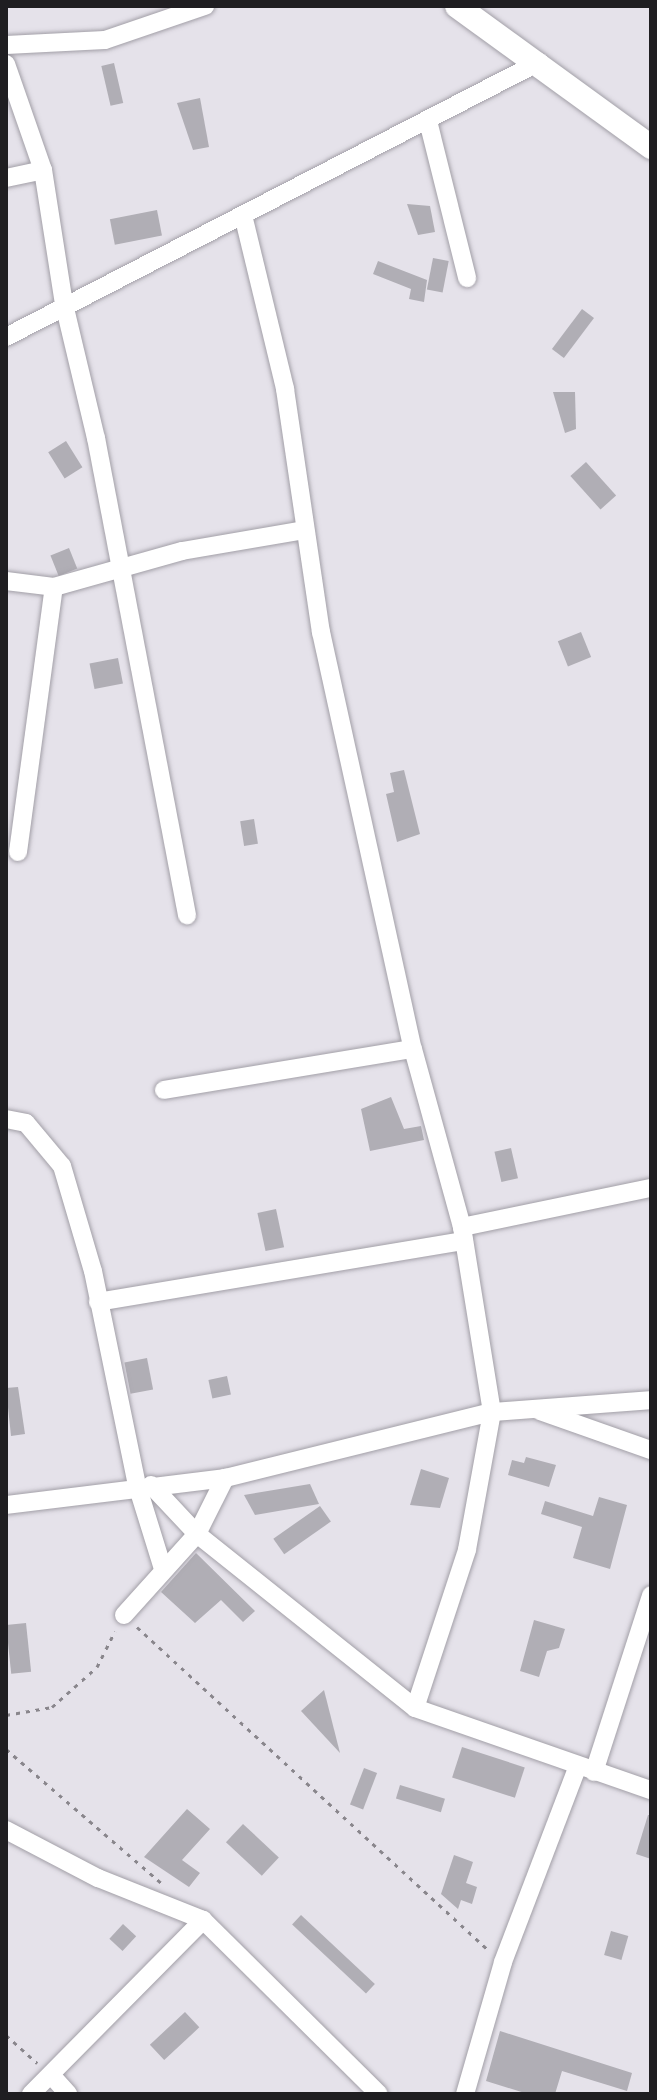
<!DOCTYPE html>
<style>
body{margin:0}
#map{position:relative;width:657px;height:2100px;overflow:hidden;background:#e5e2ea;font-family:"PT Sans Narrow",sans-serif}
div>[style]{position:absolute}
.building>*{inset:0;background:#b0aeb5;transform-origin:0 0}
.path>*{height:3px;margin-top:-1.5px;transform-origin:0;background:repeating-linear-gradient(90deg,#89868c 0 4px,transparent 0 10px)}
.roads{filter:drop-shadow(0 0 2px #a29fa7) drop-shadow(0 0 2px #a29fa7)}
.minor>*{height:18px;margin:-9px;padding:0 9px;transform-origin:9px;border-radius:9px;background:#fff}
.tertiary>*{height:24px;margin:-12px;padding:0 12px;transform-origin:12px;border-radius:12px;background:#fff}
span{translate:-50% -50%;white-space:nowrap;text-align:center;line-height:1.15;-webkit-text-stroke:6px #e5e2ea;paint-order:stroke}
.frame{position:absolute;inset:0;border:8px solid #1f1e21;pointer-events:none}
</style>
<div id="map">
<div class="building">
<div style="left:114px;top:63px;width:41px;height:13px;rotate:77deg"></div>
<div style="clip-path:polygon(200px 98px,209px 147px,193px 150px,177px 103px)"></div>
<div style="clip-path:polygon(407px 204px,430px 206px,435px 232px,418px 235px)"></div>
<div style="left:157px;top:210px;width:26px;height:48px;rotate:79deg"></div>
<div style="left:433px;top:258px;width:16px;height:32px;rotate:11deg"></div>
<div style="clip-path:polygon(378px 261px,427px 280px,424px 302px,409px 299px,411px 289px,373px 274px)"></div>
<div style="left:582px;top:309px;width:15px;height:50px;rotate:37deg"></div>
<div style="clip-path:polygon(553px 392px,575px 392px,576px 429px,565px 433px)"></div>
<div style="left:66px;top:441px;width:31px;height:21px;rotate:58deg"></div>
<div style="left:586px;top:462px;width:45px;height:21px;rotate:48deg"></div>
<div style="left:69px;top:548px;width:22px;height:20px;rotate:68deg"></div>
<div style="left:581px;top:632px;width:27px;height:25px;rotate:68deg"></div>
<div style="left:118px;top:658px;width:26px;height:29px;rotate:79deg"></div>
<div style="clip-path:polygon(404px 770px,420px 834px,397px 842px,386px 794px,394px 792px,390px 773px)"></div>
<div style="left:254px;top:819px;width:25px;height:14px;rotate:81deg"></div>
<div style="clip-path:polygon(391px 1097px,404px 1129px,421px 1126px,424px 1140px,370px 1151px,361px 1109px)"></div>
<div style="left:511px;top:1148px;width:31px;height:17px;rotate:77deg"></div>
<div style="left:276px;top:1209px;width:39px;height:19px;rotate:78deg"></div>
<div style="left:147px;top:1358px;width:32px;height:23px;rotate:79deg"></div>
<div style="left:227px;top:1376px;width:19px;height:19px;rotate:78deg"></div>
<div style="clip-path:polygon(18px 1387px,25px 1434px,11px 1436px,6px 1388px)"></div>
<div style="clip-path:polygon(526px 1457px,556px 1465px,549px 1487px,508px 1475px,512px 1460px,524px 1463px)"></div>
<div style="clip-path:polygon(421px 1469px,449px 1478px,440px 1508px,410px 1505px)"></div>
<div style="clip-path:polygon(310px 1484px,319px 1504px,255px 1515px,244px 1495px)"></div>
<div style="clip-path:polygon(599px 1497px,627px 1505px,610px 1569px,573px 1558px,582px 1527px,541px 1514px,545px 1501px,593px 1516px)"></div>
<div style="left:320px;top:1506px;width:19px;height:57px;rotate:55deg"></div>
<div style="clip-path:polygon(196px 1553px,255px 1611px,243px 1622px,221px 1600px,195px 1623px,161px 1592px)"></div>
<div style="clip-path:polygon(534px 1620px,565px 1629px,559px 1648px,547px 1651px,539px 1677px,520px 1671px)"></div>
<div style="left:26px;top:1623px;width:49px;height:20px;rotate:84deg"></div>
<div style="clip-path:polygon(324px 1690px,340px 1753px,301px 1711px)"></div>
<div style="left:462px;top:1747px;width:66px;height:32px;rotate:18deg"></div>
<div style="left:364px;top:1768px;width:14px;height:39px;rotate:21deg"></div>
<div style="left:400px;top:1785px;width:47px;height:14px;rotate:17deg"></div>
<div style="clip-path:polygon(187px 1809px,210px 1829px,182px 1860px,200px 1873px,189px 1887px,144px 1857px)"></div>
<div style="clip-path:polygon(648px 1815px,651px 1815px,651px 1859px,636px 1854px)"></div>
<div style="left:243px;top:1824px;width:49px;height:25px;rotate:43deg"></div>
<div style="clip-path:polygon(454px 1855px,473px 1862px,466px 1883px,477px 1887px,472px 1904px,461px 1900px,458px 1909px,441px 1894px)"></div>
<div style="left:301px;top:1915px;width:101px;height:13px;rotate:43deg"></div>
<div style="left:123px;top:1924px;width:18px;height:20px;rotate:43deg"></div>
<div style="left:611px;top:1931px;width:18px;height:25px;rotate:16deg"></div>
<div style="left:185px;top:2012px;width:21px;height:48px;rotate:47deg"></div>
<div style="clip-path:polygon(500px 2031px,632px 2073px,627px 2091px,562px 2071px,555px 2094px,528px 2094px,486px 2081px)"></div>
</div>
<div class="path">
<div style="left:137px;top:1627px;width:477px;rotate:42.6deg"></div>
<div style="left:6px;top:1715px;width:47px;rotate:-9.9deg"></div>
<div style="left:52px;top:1707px;width:60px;rotate:-41.6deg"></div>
<div style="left:97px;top:1667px;width:40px;rotate:-63.4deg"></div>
<div style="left:6px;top:1749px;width:205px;rotate:40.8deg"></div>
<div style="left:6px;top:2035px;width:42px;rotate:42.1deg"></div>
</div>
<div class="roads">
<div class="minor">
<div style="left:6px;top:45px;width:99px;rotate:-2.9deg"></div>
<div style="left:105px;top:40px;width:106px;rotate:-18.8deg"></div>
<div style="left:6px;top:64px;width:112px;rotate:70.8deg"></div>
<div style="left:43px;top:170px;width:136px;rotate:81.1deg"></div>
<div style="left:64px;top:304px;width:138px;rotate:76.6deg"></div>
<div style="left:96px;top:438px;width:486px;rotate:79.2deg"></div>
<div style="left:428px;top:121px;width:162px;rotate:76deg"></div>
<div style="left:6px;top:178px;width:38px;rotate:-12deg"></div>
<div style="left:244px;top:219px;width:175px;rotate:76.4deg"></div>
<div style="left:285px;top:389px;width:246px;rotate:81.6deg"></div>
<div style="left:321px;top:632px;width:427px;rotate:77.6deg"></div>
<div style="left:413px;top:1049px;width:185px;rotate:74.6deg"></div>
<div style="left:462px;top:1227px;width:187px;rotate:80.8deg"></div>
<div style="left:492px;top:1412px;width:140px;rotate:100.3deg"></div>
<div style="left:467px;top:1550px;width:166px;rotate:108.2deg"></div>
<div style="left:6px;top:337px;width:600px;rotate:-27.29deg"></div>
<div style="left:6px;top:581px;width:48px;rotate:7.1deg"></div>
<div style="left:54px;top:587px;width:133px;rotate:-15.7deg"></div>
<div style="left:182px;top:551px;width:125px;rotate:-9.7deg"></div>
<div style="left:18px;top:852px;width:267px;rotate:-82.3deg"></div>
<div style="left:164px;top:1090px;width:252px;rotate:-9.4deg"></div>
<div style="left:6px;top:1119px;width:20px;rotate:11deg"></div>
<div style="left:26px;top:1123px;width:56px;rotate:50.1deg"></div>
<div style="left:62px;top:1166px;width:109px;rotate:73.6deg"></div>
<div style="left:93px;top:1271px;width:218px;rotate:78.4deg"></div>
<div style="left:137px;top:1485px;width:85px;rotate:72.8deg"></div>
<div style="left:462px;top:1227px;width:193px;rotate:-11.7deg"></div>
<div style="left:98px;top:1302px;width:371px;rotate:-9.5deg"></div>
<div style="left:540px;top:1411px;width:118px;rotate:19.4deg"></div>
<div style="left:151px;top:1485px;width:67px;rotate:46.8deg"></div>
<div style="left:197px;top:1534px;width:279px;rotate:38.6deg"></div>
<div style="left:415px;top:1708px;width:250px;rotate:19.2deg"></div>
<div style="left:6px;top:1505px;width:221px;rotate:-7deg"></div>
<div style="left:225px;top:1478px;width:275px;rotate:-13.9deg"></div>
<div style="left:492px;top:1412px;width:159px;rotate:-4.3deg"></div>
<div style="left:124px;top:1615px;width:109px;rotate:-48deg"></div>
<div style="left:197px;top:1534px;width:63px;rotate:-63.4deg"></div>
<div style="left:594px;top:1772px;width:186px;rotate:-72.1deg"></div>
<div style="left:6px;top:1830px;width:104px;rotate:27.6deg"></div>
<div style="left:98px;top:1878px;width:113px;rotate:21.8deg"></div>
<div style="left:203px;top:1920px;width:247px;rotate:44.7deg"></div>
<div style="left:52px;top:2076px;width:24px;rotate:48deg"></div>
<div style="left:31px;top:2094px;width:245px;rotate:-45.3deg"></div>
<div style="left:465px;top:2094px;width:137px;rotate:-73.9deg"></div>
<div style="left:503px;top:1962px;width:210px;rotate:-69.1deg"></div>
</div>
<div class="tertiary">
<div style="left:457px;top:6px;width:240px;rotate:36deg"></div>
</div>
</div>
<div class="frame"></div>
</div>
